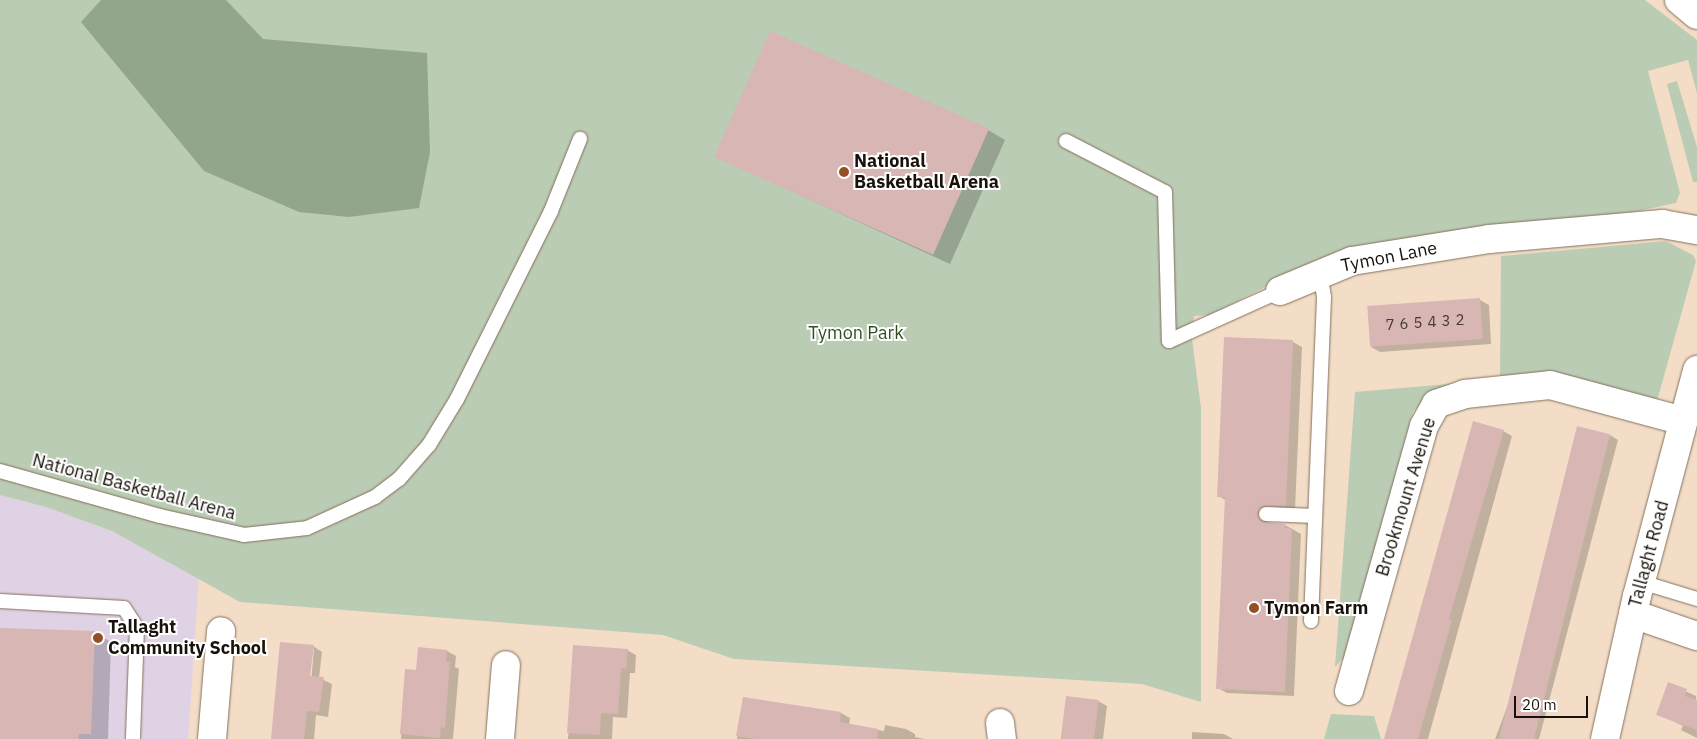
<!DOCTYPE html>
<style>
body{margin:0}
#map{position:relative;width:1697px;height:739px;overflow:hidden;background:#f3ddc7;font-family:"IBM Plex Sans",sans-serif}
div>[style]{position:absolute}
.education>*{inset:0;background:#e0d2e5}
.green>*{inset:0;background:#bbccb5}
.forest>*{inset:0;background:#92a68b}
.shadow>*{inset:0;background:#0003}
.building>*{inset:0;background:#d7b6b4;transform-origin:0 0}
.roads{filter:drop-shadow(0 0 1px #84715d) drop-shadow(0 0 1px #84715d)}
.lane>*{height:14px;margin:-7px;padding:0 7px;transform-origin:7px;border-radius:7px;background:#fff}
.street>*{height:28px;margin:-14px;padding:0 14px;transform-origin:14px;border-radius:14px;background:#fff}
.highway>*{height:28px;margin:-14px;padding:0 14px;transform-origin:14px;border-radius:14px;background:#fff}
.dots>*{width:14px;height:14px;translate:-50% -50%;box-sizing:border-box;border:2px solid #fff;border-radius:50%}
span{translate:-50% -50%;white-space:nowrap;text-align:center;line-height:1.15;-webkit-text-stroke:4px #fff;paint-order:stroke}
.number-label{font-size:15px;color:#483b34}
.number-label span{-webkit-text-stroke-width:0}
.poi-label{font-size:18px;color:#19120a;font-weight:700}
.left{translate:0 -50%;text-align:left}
.street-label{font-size:18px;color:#19120a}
.park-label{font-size:18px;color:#2e4d25}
.scale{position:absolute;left:1514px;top:696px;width:74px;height:22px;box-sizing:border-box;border:2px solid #19120a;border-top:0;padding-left:6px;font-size:15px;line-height:18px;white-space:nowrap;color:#19120a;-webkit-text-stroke:4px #fff;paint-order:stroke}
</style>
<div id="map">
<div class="education">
<div style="clip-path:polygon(0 495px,46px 507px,112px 531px,199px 577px,188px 739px,0 739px)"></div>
</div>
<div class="green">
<div style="clip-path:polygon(0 0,1645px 0,1697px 40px,1697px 93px,1688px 60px,1648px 71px,1680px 193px,1676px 203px,1620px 215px,1409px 239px,1320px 259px,1210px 315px,1194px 316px,1192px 339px,1201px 408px,1201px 702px,1142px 684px,734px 659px,663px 635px,240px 602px,112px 531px,46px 507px,0 495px)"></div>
<div style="clip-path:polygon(1677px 81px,1697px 147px,1697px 182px,1693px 182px,1667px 84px)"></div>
<div style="clip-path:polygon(1666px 241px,1693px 255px,1696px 261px,1657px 401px,1500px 377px,1501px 256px)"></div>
<div style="clip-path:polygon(1484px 381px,1430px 393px,1413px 412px,1348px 653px,1335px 667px,1355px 392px)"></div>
<div style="clip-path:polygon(1331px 714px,1374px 716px,1381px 739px,1324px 739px)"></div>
</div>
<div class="forest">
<div style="clip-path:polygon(101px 0,226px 0,263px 39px,427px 53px,430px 152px,419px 208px,349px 217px,299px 212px,204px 171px,81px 22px)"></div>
</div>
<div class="shadow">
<div style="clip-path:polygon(988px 130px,1005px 140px,950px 264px,715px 156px)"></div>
<div style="clip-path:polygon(1480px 300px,1489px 305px,1491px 344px,1380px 352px,1371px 347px)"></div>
<div style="clip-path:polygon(1293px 342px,1302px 347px,1295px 511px,1266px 519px,1268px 523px,1285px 525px,1301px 534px,1294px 696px,1227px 693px,1218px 688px,1226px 500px,1218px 496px)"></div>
<div style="clip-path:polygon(1503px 431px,1512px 436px,1428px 739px,1386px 739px)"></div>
<div style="clip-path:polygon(1610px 435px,1618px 440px,1539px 739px,1495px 739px)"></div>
<div style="clip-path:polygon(0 629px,94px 632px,111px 642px,108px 739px,0 739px)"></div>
<div style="clip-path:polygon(evenodd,281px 643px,313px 646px,322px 652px,319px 678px,332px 684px,328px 717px,316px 715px,314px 739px,272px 739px,281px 643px,312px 649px,314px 649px,311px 682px,308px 682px,312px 649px)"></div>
<div style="clip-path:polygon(574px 646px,627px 650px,636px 655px,635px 673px,630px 673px,627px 718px,613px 717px,612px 739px,568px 739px)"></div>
<div style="clip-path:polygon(447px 651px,456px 656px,455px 667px,459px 669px,453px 739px,401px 739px,406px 671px,417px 672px)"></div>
<div style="clip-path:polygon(1669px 684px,1696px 696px,1697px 738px,1681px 730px,1683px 726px,1658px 714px)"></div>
<div style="clip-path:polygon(744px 698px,841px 713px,850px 718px,849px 725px,884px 731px,885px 725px,906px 729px,915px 734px,915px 737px,925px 739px,737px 739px)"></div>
<div style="clip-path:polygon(1098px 701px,1107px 706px,1103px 739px,1061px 739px)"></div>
<div style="clip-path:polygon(1192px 732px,1224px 734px,1233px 739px,1192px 739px)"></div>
</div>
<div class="building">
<div style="left:770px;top:31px;width:240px;height:138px;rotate:24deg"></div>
<div style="left:1480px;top:298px;width:41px;height:113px;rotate:86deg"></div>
<div style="clip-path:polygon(1224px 337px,1293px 340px,1286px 506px,1262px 506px,1257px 514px,1262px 522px,1285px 524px,1285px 528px,1292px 528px,1285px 692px,1216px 689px,1225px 497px,1217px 497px)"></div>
<div style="clip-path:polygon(1473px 421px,1504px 430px,1449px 619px,1452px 620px,1418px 739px,1384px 739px)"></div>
<div style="left:1577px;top:426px;width:34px;height:324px;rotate:14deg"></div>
<div style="clip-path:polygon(0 628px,95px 631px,91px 734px,79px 734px,78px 739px,0 739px)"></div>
<div style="clip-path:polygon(280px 642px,314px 645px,310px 676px,324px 677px,319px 712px,307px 711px,304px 739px,271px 739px)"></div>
<div style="clip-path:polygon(573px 645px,628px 649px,626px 669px,621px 668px,618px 714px,601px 713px,600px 735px,567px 733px)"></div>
<div style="clip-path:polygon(418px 647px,447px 650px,446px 662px,450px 662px,445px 728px,441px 727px,440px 738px,400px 734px,405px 669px,416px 670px)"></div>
<div style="clip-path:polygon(1668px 682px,1687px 689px,1685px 696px,1697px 700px,1697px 730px,1656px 715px)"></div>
<div style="left:1066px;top:696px;width:33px;height:43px;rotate:7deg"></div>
<div style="clip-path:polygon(743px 697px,841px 712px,840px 722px,878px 729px,877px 739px,755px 739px,736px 736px)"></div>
</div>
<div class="roads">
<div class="lane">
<div style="left:1066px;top:141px;width:111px;rotate:27.3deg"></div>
<div style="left:1165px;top:192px;width:149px;rotate:88.5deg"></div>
<div style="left:1169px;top:341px;width:122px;rotate:-24.2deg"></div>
<div style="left:0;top:471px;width:166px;rotate:15.7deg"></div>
<div style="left:160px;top:516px;width:86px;rotate:12.7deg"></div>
<div style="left:244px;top:535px;width:63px;rotate:-6.3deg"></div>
<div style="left:307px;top:528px;width:75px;rotate:-24.5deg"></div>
<div style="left:375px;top:497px;width:30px;rotate:-37deg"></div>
<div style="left:399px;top:479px;width:45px;rotate:-48.6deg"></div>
<div style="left:429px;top:445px;width:54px;rotate:-58.7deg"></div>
<div style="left:457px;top:399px;width:210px;rotate:-63.4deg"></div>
<div style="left:551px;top:211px;width:78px;rotate:-68.1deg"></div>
<div style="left:1266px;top:514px;width:49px;rotate:2.3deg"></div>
<div style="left:1641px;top:582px;width:59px;rotate:16.9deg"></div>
<div style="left:0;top:601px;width:124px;rotate:3.2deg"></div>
<div style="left:124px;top:608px;width:24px;rotate:57deg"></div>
<div style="left:137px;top:628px;width:111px;rotate:92.1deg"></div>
<div style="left:1311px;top:621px;width:324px;rotate:-87.7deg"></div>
<div style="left:1324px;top:297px;width:24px;rotate:-99deg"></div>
</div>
<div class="street">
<div style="left:1280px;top:291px;width:78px;rotate:-22.6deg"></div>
<div style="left:1352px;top:261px;width:139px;rotate:-9.1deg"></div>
<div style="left:1489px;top:239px;width:174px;rotate:-5deg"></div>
<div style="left:1662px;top:224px;width:36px;rotate:10deg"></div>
<div style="left:1633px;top:614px;width:68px;rotate:19deg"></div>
<div style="left:1349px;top:691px;width:275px;rotate:-74.2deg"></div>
<div style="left:1424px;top:426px;width:25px;rotate:-61deg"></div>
<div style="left:1436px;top:404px;width:31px;rotate:-19deg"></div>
<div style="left:1465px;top:394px;width:85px;rotate:-6deg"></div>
<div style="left:1550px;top:385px;width:138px;rotate:15.1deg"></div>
<div style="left:1000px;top:723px;width:16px;rotate:83deg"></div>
<div style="left:212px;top:739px;width:108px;rotate:-85.2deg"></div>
<div style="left:500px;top:739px;width:74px;rotate:-85.4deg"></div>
<div style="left:1605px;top:739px;width:147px;rotate:-77.4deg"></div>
<div style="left:1637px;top:596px;width:234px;rotate:-75.1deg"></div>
</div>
<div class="highway">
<div style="left:1679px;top:0;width:23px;rotate:40deg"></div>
</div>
</div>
<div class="dots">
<div style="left:844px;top:172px;background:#954f27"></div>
<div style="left:1254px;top:608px;background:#954f27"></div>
<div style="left:98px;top:638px;background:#954f27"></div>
</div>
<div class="number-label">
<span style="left:1460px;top:320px">2</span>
<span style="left:1446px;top:321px">3</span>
<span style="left:1432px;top:322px">4</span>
<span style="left:1418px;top:323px">5</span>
<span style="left:1404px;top:324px">6</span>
<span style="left:1390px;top:325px">7</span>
</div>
<div class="poi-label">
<span class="left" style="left:854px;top:172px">National<br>Basketball Arena</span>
<span class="left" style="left:1264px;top:608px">Tymon Farm</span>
<span class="left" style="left:108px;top:638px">Tallaght<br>Community School</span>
</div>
<div class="street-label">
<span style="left:1389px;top:257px;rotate:-11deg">Tymon Lane</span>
<span style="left:134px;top:487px;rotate:15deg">National Basketball Arena</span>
<span style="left:1406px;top:497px;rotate:-73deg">Brookmount Avenue</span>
<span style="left:1649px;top:554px;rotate:-75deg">Tallaght Road</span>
</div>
<div class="park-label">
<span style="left:856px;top:333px">Tymon Park</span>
</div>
<div class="scale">20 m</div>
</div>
